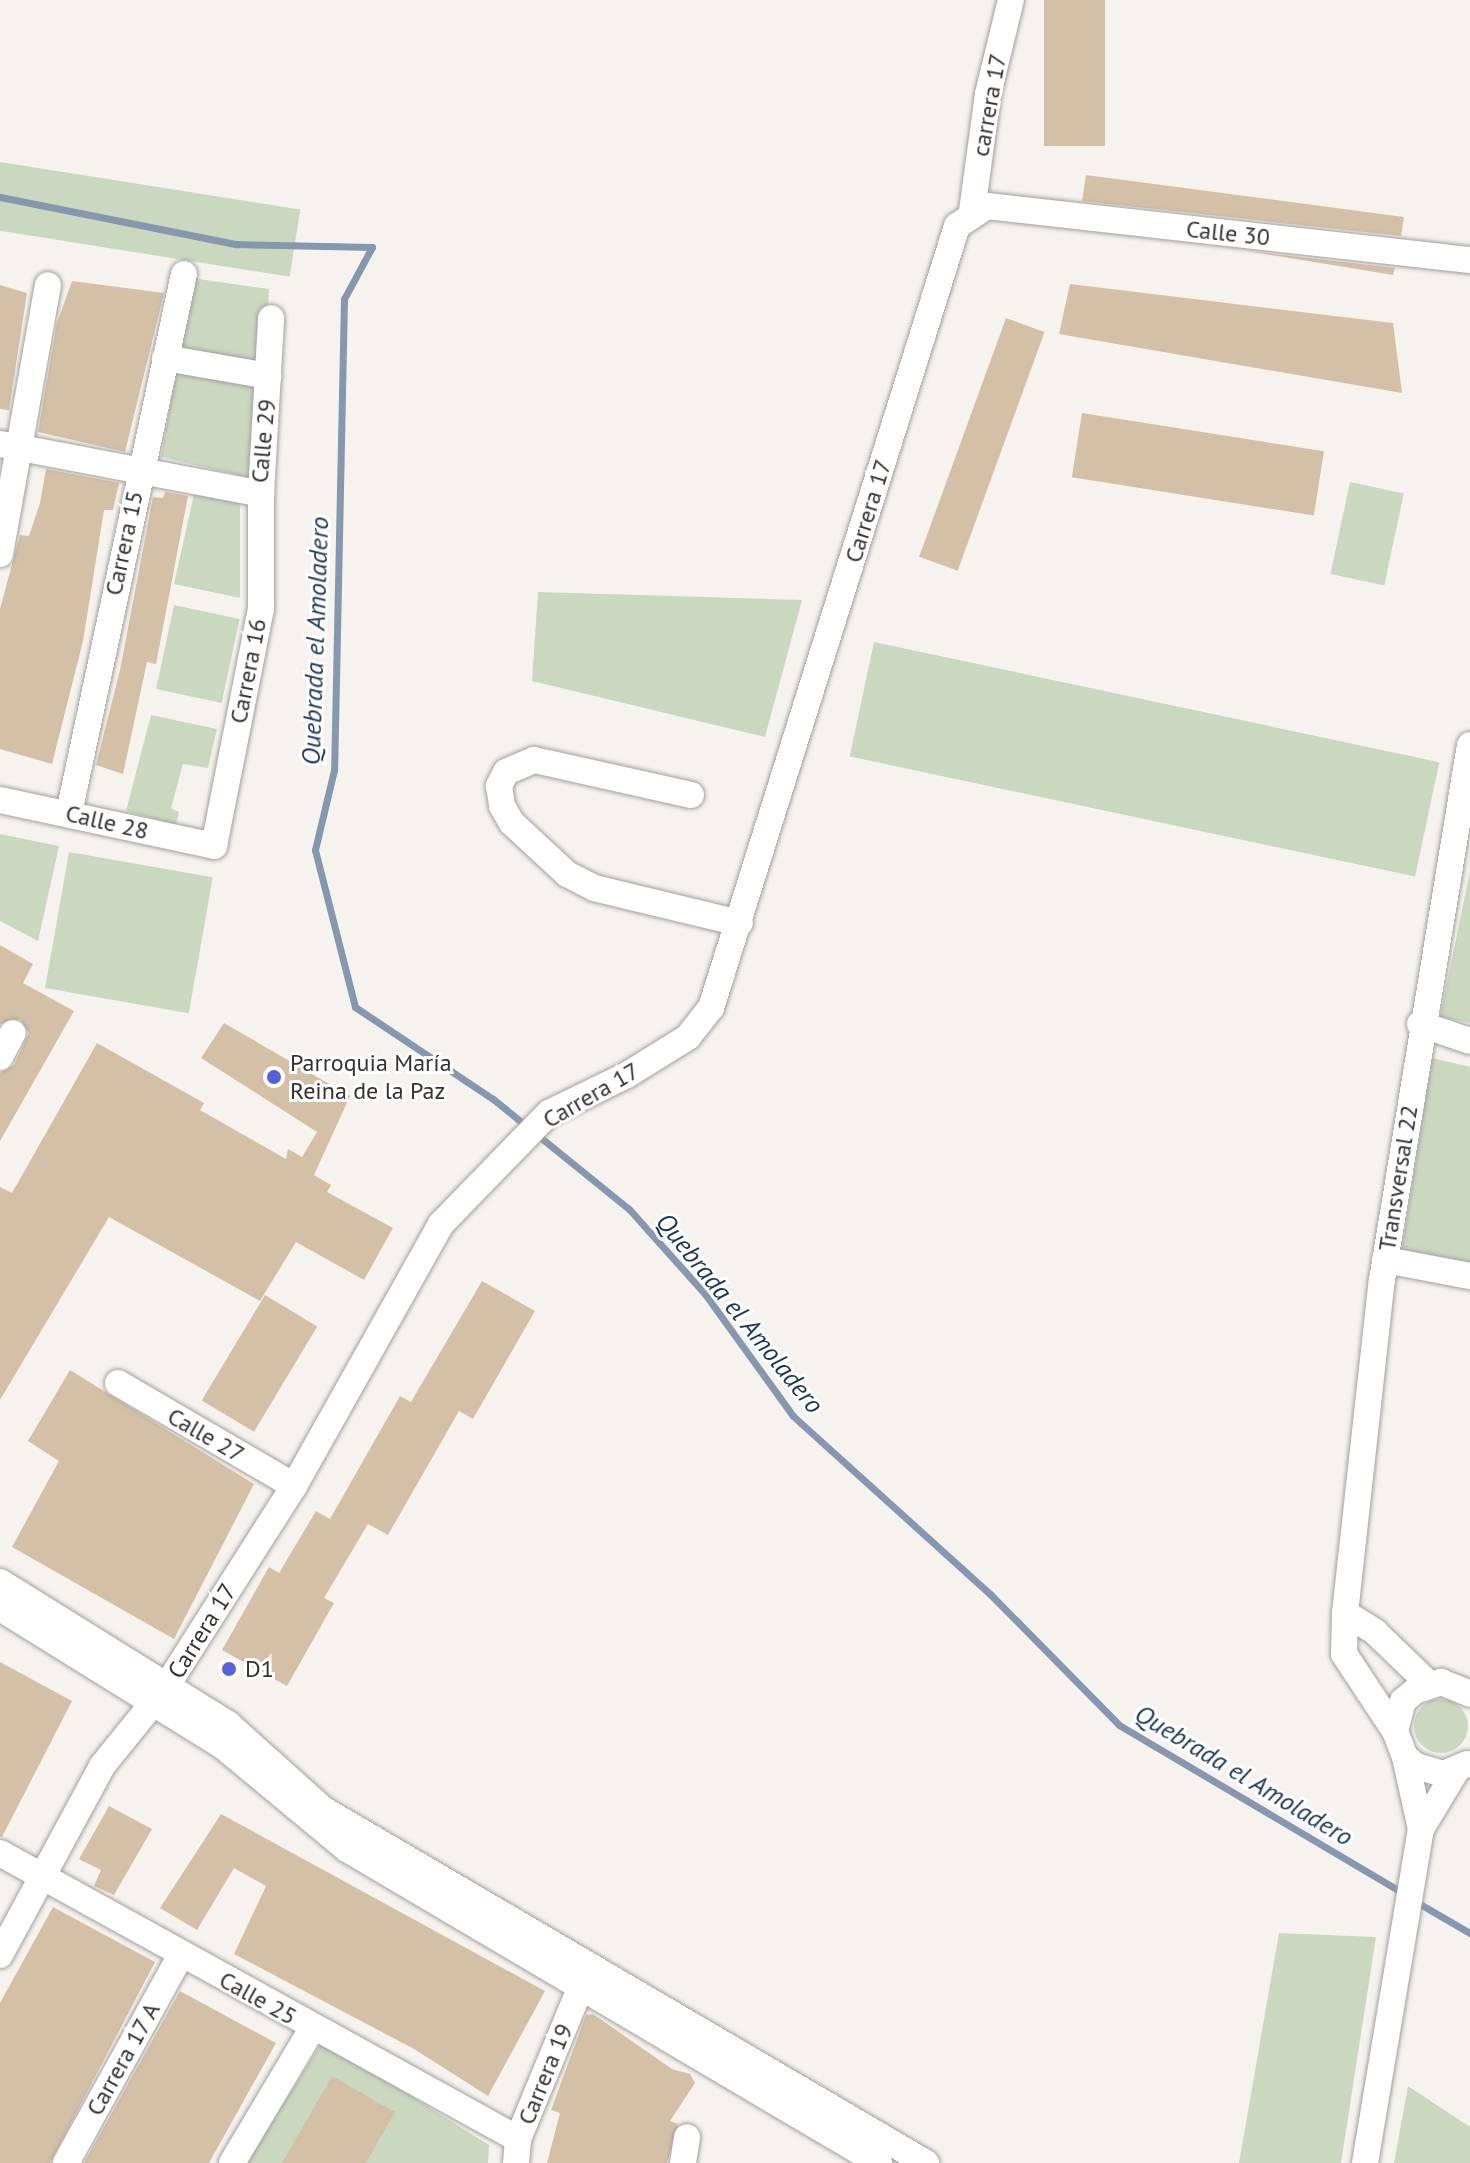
<!DOCTYPE html>
<meta charset="utf-8">
<style>
body{margin:0}
#map{position:relative;width:1470px;height:2163px;overflow:hidden;background:#f6f3ee;font-family:"PT Sans",sans-serif}
div>[style]{position:absolute}
.green>*{inset:0;background:#cbd8c0;transform-origin:0 0}
.round{border-radius:50%}
.stream>*{height:7px;margin:-3.5px;padding:0 3.5px;transform-origin:3.5px;border-radius:3.5px;background:#8698af}
.building>*{inset:0;background:#d4c0a7;transform-origin:0 0}
.roads{filter:drop-shadow(0 0 2px #a3a09c) drop-shadow(0 0 2px #a3a09c)}
.street>*{height:26px;margin:-13px;padding:0 13px;transform-origin:13px;border-radius:13px;background:#fff}
.dots>*{width:22px;height:22px;translate:-50% -50%;box-sizing:border-box;border:4px solid #fff;border-radius:50%}
span{translate:-50% -50%;white-space:nowrap;text-align:center;line-height:1.15;-webkit-text-stroke:6px #fff;paint-order:stroke}
.street-label{font-size:24px;color:#343231}
.poi-label{font-size:24px;color:#343231}
.left{translate:0 -50%;text-align:left}
.water-label{font-size:26px;color:#1a3558;font-style:italic}
</style>
<div id="map">
<div class="green">
<div style="left:0;top:162px;width:304px;height:68px;rotate:9deg"></div>
<div style="clip-path:polygon(191px 278px,269px 289px,265px 370px,175px 356px)"></div>
<div style="clip-path:polygon(176px 371px,263px 383px,256px 479px,161px 457px)"></div>
<div style="left:1350px;top:482px;width:55px;height:94px;rotate:12deg"></div>
<div style="clip-path:polygon(194px 494px,240px 501px,240px 598px,174px 584px)"></div>
<div style="clip-path:polygon(538px 592px,802px 600px,765px 737px,532px 681px)"></div>
<div style="left:174px;top:605px;width:67px;height:86px;rotate:12deg"></div>
<div style="left:874px;top:642px;width:578px;height:117px;rotate:12deg"></div>
<div style="clip-path:polygon(151px 715px,217px 729px,208px 768px,183px 764px,171px 808px,179px 812px,176px 825px,126px 811px)"></div>
<div style="clip-path:polygon(0 834px,59px 846px,38px 941px,0 921px)"></div>
<div style="left:69px;top:852px;width:146px;height:138px;rotate:10deg"></div>
<div style="clip-path:polygon(1470px 871px,1470px 1023px,1440px 1017px)"></div>
<div style="clip-path:polygon(1432px 1058px,1470px 1067px,1470px 1262px,1402px 1249px)"></div>
<div class="round" style="left:1414px;top:1699px;width:54px;height:54px"></div>
<div style="clip-path:polygon(1279px 1933px,1376px 1937px,1341px 2163px,1239px 2163px)"></div>
<div style="clip-path:polygon(323px 2041px,489px 2145px,488px 2163px,246px 2163px)"></div>
<div style="clip-path:polygon(1408px 2086px,1470px 2127px,1470px 2163px,1394px 2163px)"></div>
</div>
<div class="stream">
<div style="left:0;top:197px;width:241px;rotate:11.3deg"></div>
<div style="left:236px;top:244px;width:136px;rotate:1.3deg"></div>
<div style="left:372px;top:247px;width:59px;rotate:118.3deg"></div>
<div style="left:344px;top:299px;width:471px;rotate:91.2deg"></div>
<div style="left:334px;top:770px;width:82px;rotate:103.4deg"></div>
<div style="left:315px;top:850px;width:162px;rotate:75.7deg"></div>
<div style="left:355px;top:1007px;width:166px;rotate:33.7deg"></div>
<div style="left:493px;top:1099px;width:175px;rotate:39deg"></div>
<div style="left:629px;top:1209px;width:114px;rotate:48.2deg"></div>
<div style="left:705px;top:1294px;width:150px;rotate:54.2deg"></div>
<div style="left:793px;top:1416px;width:266px;rotate:42.1deg"></div>
<div style="left:990px;top:1594px;width:184px;rotate:45.4deg"></div>
<div style="left:1119px;top:1725px;width:330px;rotate:30.6deg"></div>
<div style="left:1413px;top:1900px;width:66px;rotate:30.1deg"></div>
</div>
<div class="building">
<div style="left:1044px;top:0;width:61px;height:146px"></div>
<div style="clip-path:polygon(1086px 175px,1404px 217px,1401px 236px,1082px 201px)"></div>
<div style="clip-path:polygon(1247px 251px,1395px 268px,1393px 275px)"></div>
<div style="clip-path:polygon(72px 281px,164px 293px,125px 452px,38px 432px,57px 323px)"></div>
<div style="clip-path:polygon(1070px 284px,1393px 323px,1402px 393px,1059px 334px)"></div>
<div style="clip-path:polygon(0 285px,27px 293px,9px 410px,0 409px)"></div>
<div style="left:1006px;top:318px;width:41px;height:254px;rotate:20deg"></div>
<div style="left:1082px;top:413px;width:245px;height:65px;rotate:9deg"></div>
<div style="clip-path:polygon(46px 469px,119px 483px,113px 510px,104px 510px,83px 641px,52px 764px,0 749px,0 609px,20px 535px,29px 536px,40px 503px)"></div>
<div style="clip-path:polygon(165px 492px,188px 496px,156px 664px,147px 662px,123px 774px,96px 765px,120px 670px,153px 497px,163px 498px)"></div>
<div style="clip-path:polygon(0 945px,33px 964px,23px 983px,74px 1011px,0 1141px,0 1073px,14px 1065px,29px 1033px,20px 1019px,0 1024px)"></div>
<div style="clip-path:polygon(224px 1023px,350px 1096px,314px 1175px,331px 1185px,327px 1192px,393px 1228px,364px 1280px,296px 1242px,260px 1301px,109px 1217px,0 1400px,0 1187px,12px 1193px,97px 1043px,204px 1103px,200px 1110px,286px 1159px,288px 1149px,302px 1157px,317px 1132px,201px 1058px)"></div>
<div style="clip-path:polygon(482px 1281px,535px 1311px,473px 1419px,459px 1411px,388px 1535px,368px 1524px,324px 1598px,334px 1603px,287px 1686px,222px 1650px,269px 1567px,279px 1573px,316px 1511px,330px 1519px,400px 1396px,411px 1402px)"></div>
<div style="left:265px;top:1295px;width:61px;height:123px;rotate:31deg"></div>
<div style="clip-path:polygon(70px 1370px,254px 1484px,174px 1639px,12px 1547px,59px 1461px,28px 1441px)"></div>
<div style="clip-path:polygon(0 1662px,72px 1701px,2px 1837px,0 1837px)"></div>
<div style="clip-path:polygon(109px 1806px,152px 1829px,114px 1895px,94px 1886px,101px 1870px,79px 1859px)"></div>
<div style="clip-path:polygon(221px 1814px,545px 1991px,488px 2096px,414px 2049px,234px 1954px,266px 1886px,234px 1868px,197px 1930px,160px 1908px)"></div>
<div style="clip-path:polygon(53px 1907px,155px 1962px,50px 2163px,0 2163px,0 2003px)"></div>
<div style="clip-path:polygon(180px 1991px,276px 2043px,209px 2163px,84px 2163px)"></div>
<div style="clip-path:polygon(593px 2014px,672px 2069px,690px 2074px,695px 2083px,670px 2121px,678px 2124px,667px 2163px,547px 2163px,560px 2113px,551px 2110px,586px 2015px)"></div>
<div style="clip-path:polygon(332px 2076px,395px 2112px,366px 2163px,282px 2163px)"></div>
</div>
<div class="roads">
<div class="street">
<div style="left:972px;top:211px;width:118px;rotate:-82.2deg"></div>
<div style="left:988px;top:94px;width:97px;rotate:-76.3deg"></div>
<div style="left:165px;top:358px;width:105px;rotate:9.9deg"></div>
<div style="left:0;top:444px;width:266px;rotate:10.8deg"></div>
<div style="left:261px;top:494px;width:176px;rotate:-86.7deg"></div>
<div style="left:0;top:554px;width:273px;rotate:-79.9deg"></div>
<div style="left:691px;top:795px;width:161px;rotate:-167.4deg"></div>
<div style="left:534px;top:760px;width:30px;rotate:157deg"></div>
<div style="left:506px;top:772px;width:16px;rotate:117deg"></div>
<div style="left:499px;top:786px;width:20px;rotate:81deg"></div>
<div style="left:502px;top:806px;width:20px;rotate:60deg"></div>
<div style="left:512px;top:823px;width:75px;rotate:42.8deg"></div>
<div style="left:567px;top:874px;width:30px;rotate:27deg"></div>
<div style="left:594px;top:888px;width:150px;rotate:13.5deg"></div>
<div style="left:0;top:800px;width:219px;rotate:12.1deg"></div>
<div style="left:214px;top:846px;width:243px;rotate:-78.8deg"></div>
<div style="left:261px;top:608px;width:114px;rotate:-90deg"></div>
<div style="left:69px;top:813px;width:551px;rotate:-77.96deg"></div>
<div style="left:1420px;top:1024px;width:53px;rotate:18.8deg"></div>
<div style="left:0;top:1057px;width:27px;rotate:-62deg"></div>
<div style="left:1385px;top:1260px;width:86px;rotate:10.7deg"></div>
<div style="left:118px;top:1383px;width:204px;rotate:30.3deg"></div>
<div style="left:0;top:1582px;width:269px;rotate:31.9deg"></div>
<div style="left:228px;top:1724px;width:129px;rotate:41.9deg"></div>
<div style="left:324px;top:1810px;width:698px;rotate:30.39deg"></div>
<div style="left:0;top:1608px;width:264px;rotate:31.8deg"></div>
<div style="left:224px;top:1747px;width:160px;rotate:39.7deg"></div>
<div style="left:347px;top:1849px;width:618px;rotate:30.55deg"></div>
<div style="left:1345px;top:1613px;width:36px;rotate:32deg"></div>
<div style="left:1375px;top:1632px;width:75px;rotate:43.9deg"></div>
<div style="left:1395px;top:1731px;width:92px;rotate:-123.5deg"></div>
<div style="left:1344px;top:1654px;width:41px;rotate:-88.6deg"></div>
<div style="left:1345px;top:1613px;width:335px;rotate:-83.7deg"></div>
<div style="left:1382px;top:1280px;width:542px;rotate:-80.66deg"></div>
<div style="left:1405px;top:1757px;width:74px;rotate:77.5deg"></div>
<div style="left:1467px;top:1764px;width:26px;rotate:157deg"></div>
<div style="left:1443px;top:1774px;width:28px;rotate:-163deg"></div>
<div style="left:1416px;top:1766px;width:14px;rotate:-141deg"></div>
<div style="left:1405px;top:1757px;width:28px;rotate:-111deg"></div>
<div style="left:1395px;top:1731px;width:31px;rotate:-75deg"></div>
<div style="left:1403px;top:1701px;width:16px;rotate:-40deg"></div>
<div style="left:1415px;top:1691px;width:28px;rotate:-19deg"></div>
<div style="left:1441px;top:1682px;width:31px;rotate:22deg"></div>
<div style="left:0;top:1853px;width:592px;rotate:28.9deg"></div>
<div style="left:0;top:1955px;width:215px;rotate:-61.6deg"></div>
<div style="left:102px;top:1766px;width:102px;rotate:-51deg"></div>
<div style="left:166px;top:1687px;width:238px;rotate:-57.5deg"></div>
<div style="left:294px;top:1486px;width:300px;rotate:-60.7deg"></div>
<div style="left:441px;top:1224px;width:155px;rotate:-45.8deg"></div>
<div style="left:549px;top:1113px;width:87px;rotate:-26deg"></div>
<div style="left:627px;top:1075px;width:72px;rotate:-31.9deg"></div>
<div style="left:688px;top:1037px;width:37px;rotate:-52deg"></div>
<div style="left:711px;top:1008px;width:820px;rotate:-72.54deg"></div>
<div style="left:957px;top:226px;width:36px;rotate:-34deg"></div>
<div style="left:987px;top:206px;width:486px;rotate:6.4deg"></div>
<div style="left:66px;top:2163px;width:238px;rotate:-61.1deg"></div>
<div style="left:232px;top:2163px;width:156px;rotate:-59.2deg"></div>
<div style="left:516px;top:2163px;width:24px;rotate:-85deg"></div>
<div style="left:518px;top:2139px;width:165px;rotate:-67.6deg"></div>
<div style="left:683px;top:2163px;width:26px;rotate:-81deg"></div>
<div style="left:1365px;top:2163px;width:339px;rotate:-80.5deg"></div>
<div style="left:1421px;top:1829px;width:68px;rotate:-58.9deg"></div>
</div>
</div>
<div class="dots">
<div style="left:274px;top:1077px;background:#5562d9"></div>
<div style="left:229px;top:1669px;background:#5562d9"></div>
</div>
<div class="street-label">
<span style="left:989px;top:105px;rotate:-80deg">carrera 17</span>
<span style="left:1228px;top:233px;rotate:6deg">Calle 30</span>
<span style="left:263px;top:441px;rotate:-85deg">Calle 29</span>
<span style="left:868px;top:511px;rotate:-73deg">Carrera 17</span>
<span style="left:124px;top:543px;rotate:-78deg">Carrera 15</span>
<span style="left:248px;top:671px;rotate:-79deg">Carrera 16</span>
<span style="left:107px;top:822px;rotate:13deg">Calle 28</span>
<span style="left:591px;top:1095px;rotate:-30deg">Carrera 17</span>
<span style="left:1398px;top:1178px;rotate:-81deg">Transversal 22</span>
<span style="left:206px;top:1435px;rotate:30deg">Calle 27</span>
<span style="left:202px;top:1631px;rotate:-58deg">Carrera 17</span>
<span style="left:258px;top:1998px;rotate:29deg">Calle 25</span>
<span style="left:123px;top:2059px;rotate:-61deg">Carrera 17 A</span>
<span style="left:545px;top:2074px;rotate:-68deg">Carrera 19</span>
</div>
<div class="poi-label">
<span class="left" style="left:290px;top:1077px">Parroquia María<br>Reina de la Paz</span>
<span class="left" style="left:245px;top:1669px">D1</span>
</div>
<div class="water-label">
<span style="left:315px;top:641px;rotate:-88deg">Quebrada el Amoladero</span>
<span style="left:740px;top:1313px;rotate:51deg">Quebrada el Amoladero</span>
<span style="left:1244px;top:1775px;rotate:31deg">Quebrada el Amoladero</span>
</div>
</div>
